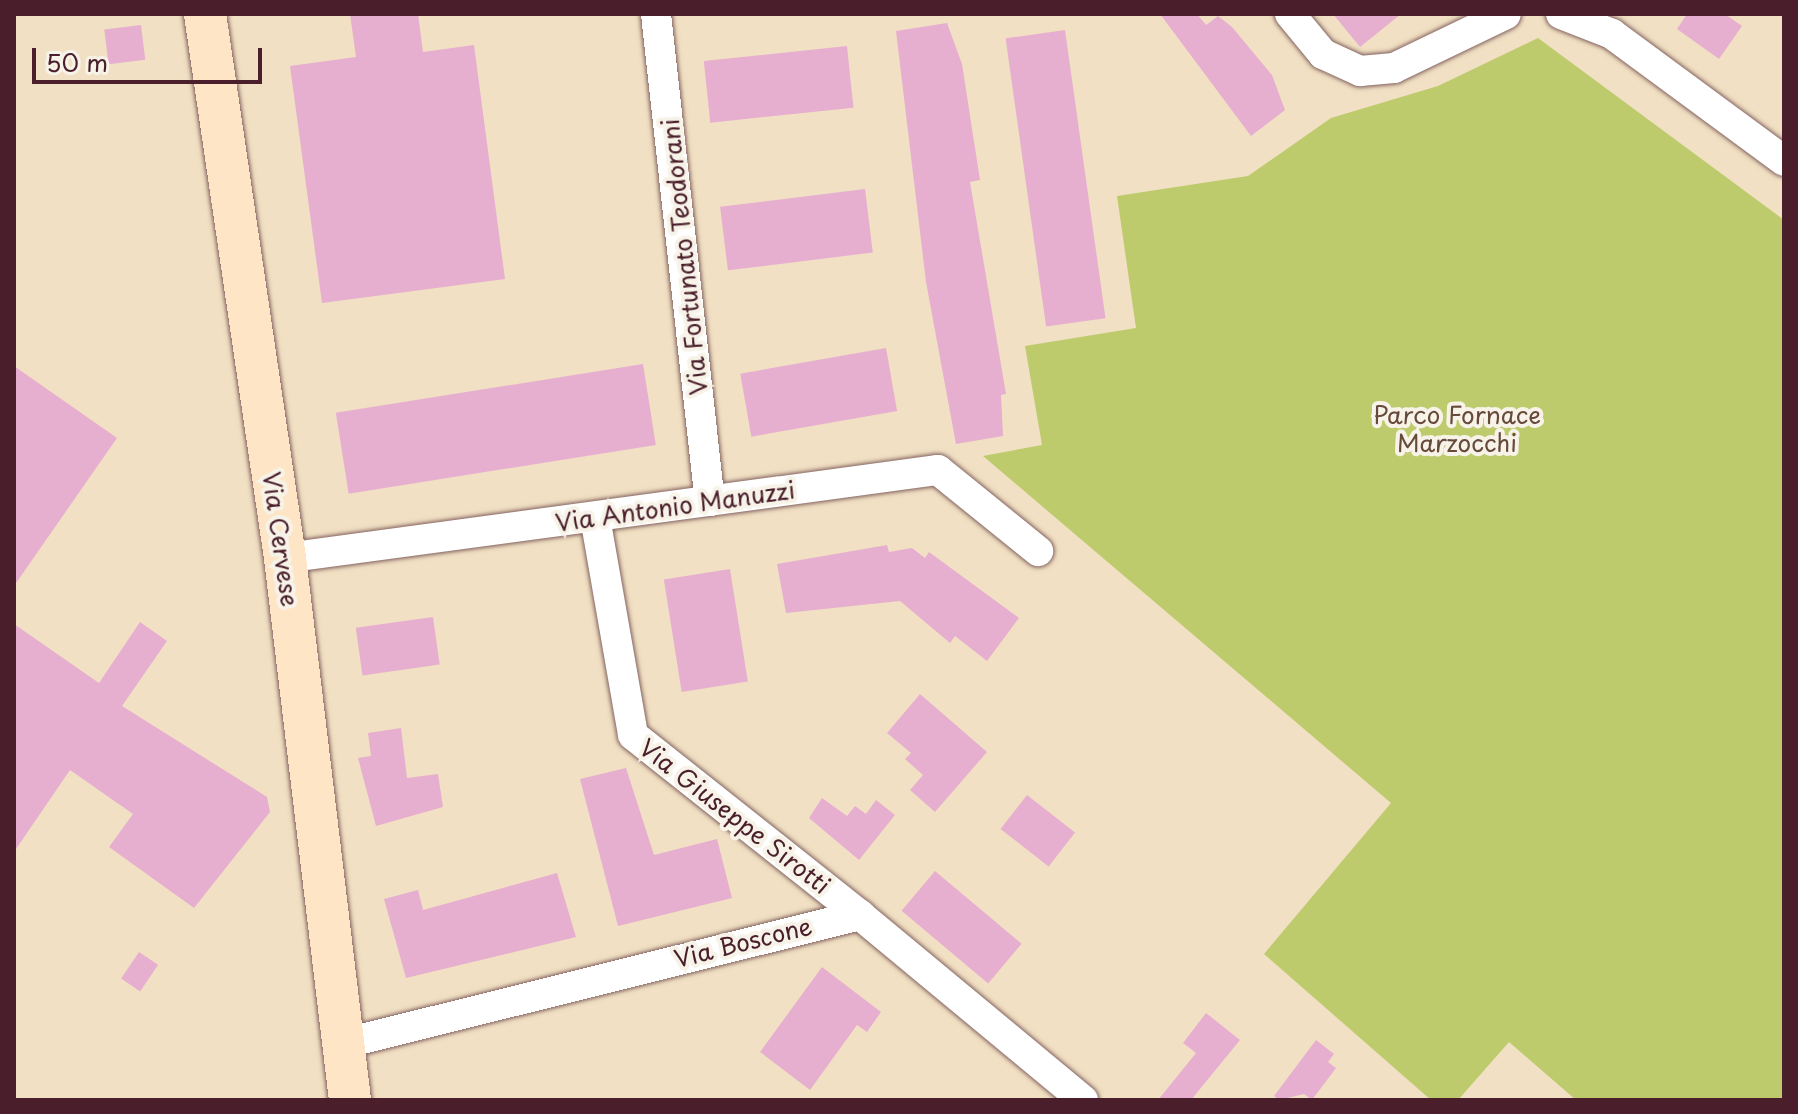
<!DOCTYPE html>
<style>
body{margin:0}
#map{position:relative;width:1798px;height:1114px;overflow:hidden;background:#f1e0c3;font-family:"Playpen Sans",sans-serif}
div>[style]{position:absolute}
.green>*{inset:0;background:#bdcb6d}
.building>*{inset:0;background:#e7afcf;transform-origin:0 0}
.roads{filter:drop-shadow(0 0 2px #846360) drop-shadow(0 0 2px #846360)}
.street>*{height:30px;margin:-15px;padding:0 15px;transform-origin:15px;border-radius:15px;background:#fff}
.secondary>*{height:42px;margin:-21px;padding:0 21px;transform-origin:21px;border-radius:21px;background:#fde5c5}
span{translate:-50% -50%;white-space:nowrap;text-align:center;line-height:1.15;-webkit-text-stroke:8px #f7f3e8;paint-order:stroke}
.street-label{font-size:24px;color:#4a1f2b}
.park-label{font-size:24px;color:#674a3c}
.frame{position:absolute;inset:0;border:16px solid #4a1f2b;pointer-events:none}
.scale{position:absolute;left:32px;top:48px;width:230px;height:36px;box-sizing:border-box;border:4px solid #4a1f2b;border-top:0;padding-left:10px;font-size:24px;line-height:28px;white-space:nowrap;color:#4a1f2b;-webkit-text-stroke:6px #f7f3e8;paint-order:stroke}
</style>
<div id="map">
<div class="green">
<div style="clip-path:polygon(1538px 38px,1784px 220px,1784px 1100px,1576px 1100px,1509px 1042px,1458px 1100px,1431px 1100px,1264px 954px,1391px 803px,983px 456px,1042px 445px,1025px 346px,1136px 328px,1117px 196px,1248px 176px,1331px 118px,1438px 86px)"></div>
</div>
<div class="building">
<div style="clip-path:polygon(350px 14px,418px 14px,423px 52px,474px 45px,505px 279px,322px 303px,290px 66px,356px 57px)"></div>
<div style="clip-path:polygon(1160px 14px,1197px 14px,1206px 25px,1218px 16px,1232px 27px,1272px 75px,1285px 110px,1251px 136px)"></div>
<div style="clip-path:polygon(1333px 14px,1401px 14px,1360px 47px)"></div>
<div style="clip-path:polygon(1687px 14px,1725px 14px,1742px 26px,1719px 59px,1677px 29px)"></div>
<div style="clip-path:polygon(947px 23px,962px 64px,980px 180px,970px 182px,1006px 394px,1001px 395px,1003px 436px,956px 444px,926px 282px,896px 31px)"></div>
<div style="left:141px;top:25px;width:35px;height:37px;rotate:83deg"></div>
<div style="left:1065px;top:30px;width:291px;height:60px;rotate:82deg"></div>
<div style="left:847px;top:46px;width:62px;height:144px;rotate:84deg"></div>
<div style="left:865px;top:189px;width:64px;height:146px;rotate:83deg"></div>
<div style="left:886px;top:348px;width:64px;height:148px;rotate:80deg"></div>
<div style="left:643px;top:364px;width:82px;height:311px;rotate:81deg"></div>
<div style="clip-path:polygon(14px 366px,117px 438px,14px 586px)"></div>
<div style="clip-path:polygon(887px 545px,889px 552px,912px 548px,925px 558px,929px 552px,1019px 618px,987px 661px,955px 636px,950px 643px,900px 601px,786px 613px,777px 564px)"></div>
<div style="left:730px;top:569px;width:114px;height:67px;rotate:81deg"></div>
<div style="left:433px;top:617px;width:48px;height:78px;rotate:82deg"></div>
<div style="clip-path:polygon(140px 622px,167px 641px,122px 706px,267px 797px,270px 812px,194px 908px,109px 847px,133px 814px,70px 770px,14px 852px,14px 624px,99px 683px)"></div>
<div style="clip-path:polygon(920px 694px,987px 752px,935px 812px,910px 790px,923px 775px,905px 759px,911px 753px,887px 733px)"></div>
<div style="clip-path:polygon(401px 728px,407px 778px,438px 774px,443px 807px,376px 826px,358px 758px,371px 756px,368px 733px)"></div>
<div style="clip-path:polygon(626px 768px,654px 855px,717px 839px,732px 898px,618px 926px,580px 779px)"></div>
<div style="left:1027px;top:795px;width:61px;height:43px;rotate:38deg"></div>
<div style="clip-path:polygon(822px 798px,847px 816px,855px 806px,866px 814px,876px 800px,895px 815px,859px 860px,809px 818px)"></div>
<div style="left:935px;top:871px;width:113px;height:52px;rotate:40deg"></div>
<div style="clip-path:polygon(557px 873px,576px 937px,406px 978px,384px 899px,418px 890px,423px 910px)"></div>
<div style="left:139px;top:952px;width:23px;height:32px;rotate:34deg"></div>
<div style="clip-path:polygon(822px 967px,881px 1012px,867px 1032px,857px 1025px,810px 1090px,760px 1052px)"></div>
<div style="clip-path:polygon(1206px 1013px,1240px 1040px,1191px 1100px,1158px 1100px,1196px 1053px,1183px 1043px)"></div>
<div style="clip-path:polygon(1316px 1040px,1334px 1054px,1328px 1062px,1336px 1068px,1312px 1100px,1304px 1094px,1279px 1100px,1274px 1096px)"></div>
</div>
<div class="roads">
<div class="street">
<div style="left:656px;top:14px;width:490px;rotate:83.7deg"></div>
<div style="left:1290px;top:14px;width:52px;rotate:50.5deg"></div>
<div style="left:1323px;top:54px;width:41px;rotate:24.7deg"></div>
<div style="left:1360px;top:71px;width:34px;rotate:-5deg"></div>
<div style="left:1394px;top:68px;width:124px;rotate:-25.7deg"></div>
<div style="left:1561px;top:14px;width:55px;rotate:21.4deg"></div>
<div style="left:1612px;top:34px;width:214px;rotate:36.4deg"></div>
<div style="left:595px;top:517px;width:221px;rotate:80.1deg"></div>
<div style="left:633px;top:735px;width:290px;rotate:38.4deg"></div>
<div style="left:285px;top:558px;width:659px;rotate:-7.68deg"></div>
<div style="left:938px;top:470px;width:129px;rotate:39deg"></div>
<div style="left:346px;top:1043px;width:530px;rotate:-13.98deg"></div>
<div style="left:860px;top:915px;width:290px;rotate:39.7deg"></div>
</div>
<div class="secondary">
<div style="left:205px;top:14px;width:550px;rotate:81.63deg"></div>
<div style="left:285px;top:558px;width:546px;rotate:83.16deg"></div>
</div>
</div>
<div class="street-label">
<span style="left:684px;top:257px;rotate:-96deg">Via Fortunato Teodorani</span>
<span style="left:675px;top:506px;rotate:-8deg">Via Antonio Manuzzi</span>
<span style="left:281px;top:539px;rotate:82deg">Via Cervese</span>
<span style="left:735px;top:816px;rotate:38deg">Via Giuseppe Sirotti</span>
<span style="left:743px;top:942px;rotate:-14deg">Via Boscone</span>
</div>
<div class="park-label">
<span style="left:1457px;top:429px">Parco Fornace<br>Marzocchi</span>
</div>
<div class="frame"></div>
<div class="scale">50 m</div>
</div>
